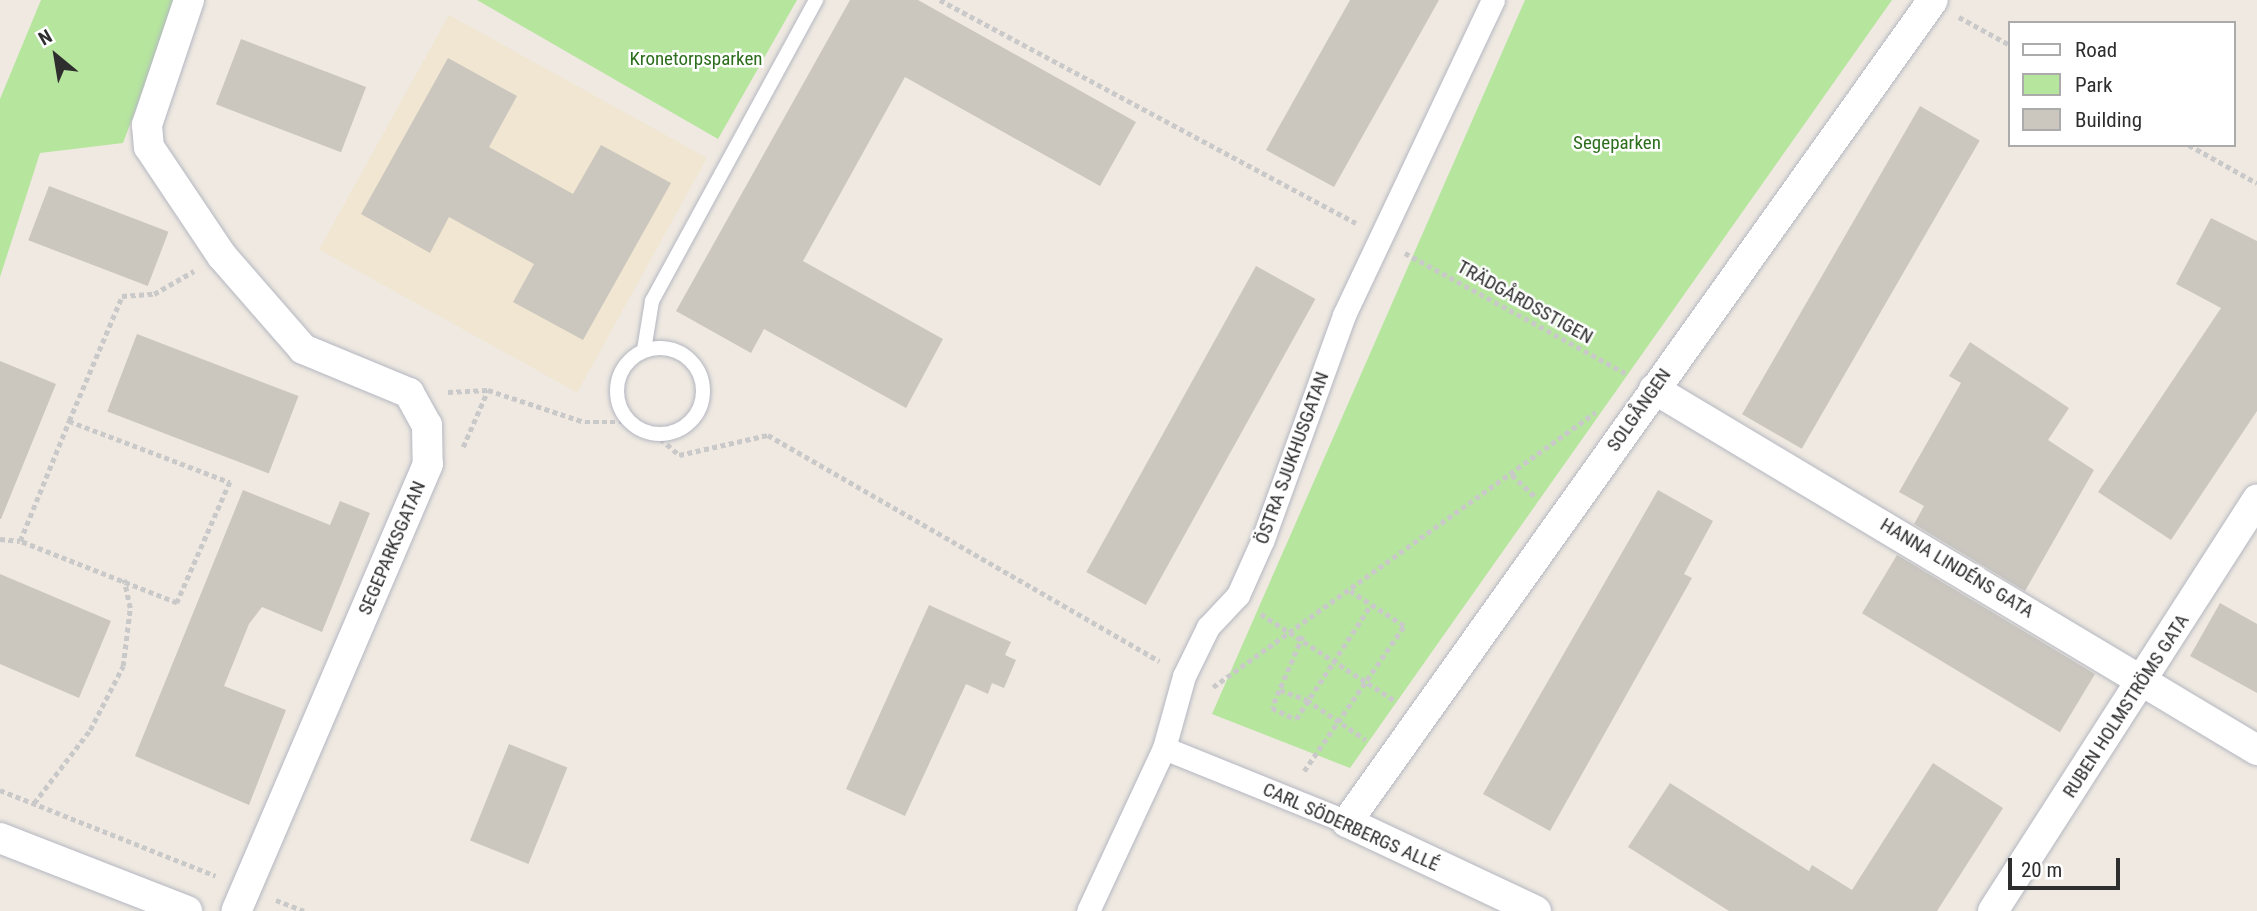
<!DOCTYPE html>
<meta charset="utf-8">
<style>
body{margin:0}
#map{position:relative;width:2257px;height:911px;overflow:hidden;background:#efe9e1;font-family:"Roboto Condensed",sans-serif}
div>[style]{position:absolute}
.education>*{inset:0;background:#f0e6d1;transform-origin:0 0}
.green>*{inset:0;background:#b6e59e}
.building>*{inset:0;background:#cbc7bf;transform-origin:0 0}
.path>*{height:4.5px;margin-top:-2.25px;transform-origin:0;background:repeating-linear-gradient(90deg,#c9c9c9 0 5px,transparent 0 8.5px)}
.roads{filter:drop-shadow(0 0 2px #b4b7c1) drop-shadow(0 0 2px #b4b7c1)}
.service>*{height:14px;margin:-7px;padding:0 7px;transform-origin:7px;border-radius:7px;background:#fff}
.service>.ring{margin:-7px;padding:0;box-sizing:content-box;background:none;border:14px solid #fff;border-radius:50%}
.pedestrian>*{height:23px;margin:-11.5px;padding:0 11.5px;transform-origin:11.5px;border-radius:11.5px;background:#fff}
.minor>*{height:30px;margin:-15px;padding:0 15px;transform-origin:15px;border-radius:15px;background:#fff}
span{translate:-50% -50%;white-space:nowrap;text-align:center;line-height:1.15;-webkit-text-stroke:5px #fff;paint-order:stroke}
.park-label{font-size:19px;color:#2c6e1b}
.street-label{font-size:19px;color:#2e2e2e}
.legend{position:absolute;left:2008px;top:21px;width:228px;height:126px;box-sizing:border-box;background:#fff;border:2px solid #ababab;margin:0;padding:9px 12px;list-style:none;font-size:21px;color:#2e2e2e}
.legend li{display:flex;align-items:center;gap:14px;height:35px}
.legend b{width:35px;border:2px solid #ababab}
.north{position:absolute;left:21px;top:21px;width:70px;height:70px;-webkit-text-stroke:5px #fff;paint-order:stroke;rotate:330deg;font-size:19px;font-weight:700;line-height:28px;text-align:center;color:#2e2e2e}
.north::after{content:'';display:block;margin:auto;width:24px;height:32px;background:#2e2e2e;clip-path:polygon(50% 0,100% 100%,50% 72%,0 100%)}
.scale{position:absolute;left:2008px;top:858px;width:112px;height:32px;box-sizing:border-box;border:4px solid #2e2e2e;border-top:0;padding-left:9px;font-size:21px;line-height:24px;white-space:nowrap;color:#2e2e2e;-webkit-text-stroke:5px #fff;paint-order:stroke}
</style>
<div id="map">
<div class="education">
<div style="left:449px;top:15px;width:295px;height:268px;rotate:29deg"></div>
</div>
<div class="green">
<div style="clip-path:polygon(41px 0,177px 0,123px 143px,40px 153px,0 277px,0 99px)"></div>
<div style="clip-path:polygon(477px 0,797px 0,718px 139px)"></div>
<div style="clip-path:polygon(1525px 0,1892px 0,1350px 768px,1212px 714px)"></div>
</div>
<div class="building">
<div style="clip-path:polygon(850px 0,918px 0,1136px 122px,1100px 186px,905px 77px,803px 261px,943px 339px,906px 408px,764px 329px,751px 353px,676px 311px)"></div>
<div style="clip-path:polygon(1350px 0,1439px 0,1334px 187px,1266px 150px)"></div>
<div style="left:241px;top:39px;width:134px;height:70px;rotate:21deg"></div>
<div style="clip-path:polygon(448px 58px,517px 96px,489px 147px,573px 194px,601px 145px,671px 183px,583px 340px,513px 302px,534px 264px,449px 217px,430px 253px,361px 214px)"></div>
<div style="left:1920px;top:106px;width:69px;height:356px;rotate:30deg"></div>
<div style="left:49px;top:186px;width:128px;height:58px;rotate:21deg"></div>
<div style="clip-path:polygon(2211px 218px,2257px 241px,2257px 411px,2171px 540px,2098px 492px,2221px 308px,2176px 284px)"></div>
<div style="left:1256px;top:266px;width:68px;height:350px;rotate:29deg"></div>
<div style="left:137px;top:334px;width:173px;height:83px;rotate:21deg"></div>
<div style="clip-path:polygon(1970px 342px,2069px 408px,2048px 440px,2094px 470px,2025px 591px,1914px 524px,1924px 506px,1899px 492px,1961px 383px,1949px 376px)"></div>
<div style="clip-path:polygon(0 361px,56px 384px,1px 519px,0 519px)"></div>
<div style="clip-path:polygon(243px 490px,330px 525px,340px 501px,370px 513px,322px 632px,262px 607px,249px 624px,224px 686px,286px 710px,249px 805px,135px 756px)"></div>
<div style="clip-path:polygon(1658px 490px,1713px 521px,1684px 574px,1692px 578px,1550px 831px,1483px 794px)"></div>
<div style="left:1897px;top:555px;width:231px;height:68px;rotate:31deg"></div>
<div style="clip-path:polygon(0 574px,111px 621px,79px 698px,0 664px)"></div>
<div style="clip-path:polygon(2220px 603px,2257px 624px,2257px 693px,2190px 656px)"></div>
<div style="clip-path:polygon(929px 605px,1011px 642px,1005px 655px,1016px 660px,1004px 688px,992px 683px,988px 694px,966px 684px,905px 816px,846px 789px)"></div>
<div style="left:509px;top:744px;width:63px;height:104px;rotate:22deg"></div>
<div style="clip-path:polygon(1933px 763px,2003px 808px,1937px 911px,1729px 911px,1628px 847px,1670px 783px,1809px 871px,1812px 865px,1852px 890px)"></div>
</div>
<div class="path">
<div style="left:940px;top:0;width:472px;rotate:28.2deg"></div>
<div style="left:1959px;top:17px;width:58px;rotate:28.8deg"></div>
<div style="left:2189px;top:145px;width:78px;rotate:29.2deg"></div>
<div style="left:1405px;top:253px;width:251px;rotate:28.6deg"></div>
<div style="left:448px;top:392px;width:40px;rotate:-2.9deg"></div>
<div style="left:488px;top:390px;width:102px;rotate:18.3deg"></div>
<div style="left:585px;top:422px;width:44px"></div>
<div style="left:69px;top:421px;width:172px;rotate:20.8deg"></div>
<div style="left:230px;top:482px;width:132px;rotate:113.7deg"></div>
<div style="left:177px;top:603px;width:169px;rotate:-158.5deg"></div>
<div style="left:20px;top:541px;width:130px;rotate:-67.8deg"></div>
<div style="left:69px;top:421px;width:136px;rotate:-67deg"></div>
<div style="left:122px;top:296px;width:32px;rotate:-4deg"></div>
<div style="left:154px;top:294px;width:46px;rotate:-29.9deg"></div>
<div style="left:654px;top:433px;width:33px;rotate:41deg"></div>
<div style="left:679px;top:455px;width:91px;rotate:-12.7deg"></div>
<div style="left:768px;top:435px;width:452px;rotate:30deg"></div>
<div style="left:463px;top:447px;width:62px;rotate:-66.3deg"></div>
<div style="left:1512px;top:475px;width:34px;rotate:43deg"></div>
<div style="left:0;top:539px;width:20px;rotate:6deg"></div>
<div style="left:1261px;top:614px;width:158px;rotate:32.9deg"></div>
<div style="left:1303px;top:636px;width:78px;rotate:113.3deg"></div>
<div style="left:1272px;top:708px;width:26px;rotate:25deg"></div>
<div style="left:1296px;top:719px;width:136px;rotate:-56.7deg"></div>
<div style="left:1213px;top:687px;width:471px;rotate:-35.7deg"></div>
<div style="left:1280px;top:690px;width:29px;rotate:20deg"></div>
<div style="left:1307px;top:700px;width:71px;rotate:34.1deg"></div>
<div style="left:1304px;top:771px;width:176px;rotate:-55.4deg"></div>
<div style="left:1404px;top:626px;width:64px;rotate:-147.1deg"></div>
<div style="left:0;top:790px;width:232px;rotate:21.7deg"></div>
<div style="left:34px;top:803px;width:92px;rotate:-52.5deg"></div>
<div style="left:90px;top:730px;width:72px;rotate:-62.7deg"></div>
<div style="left:123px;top:666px;width:58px;rotate:-83.1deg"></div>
<div style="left:130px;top:608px;width:29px;rotate:-102deg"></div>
<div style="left:276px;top:900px;width:30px;rotate:21deg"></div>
</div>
<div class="roads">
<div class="service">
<div class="ring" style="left:617px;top:348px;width:72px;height:72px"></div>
<div style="left:644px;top:350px;width:50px;rotate:-80.7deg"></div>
<div style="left:652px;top:301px;width:343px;rotate:-61.4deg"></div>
</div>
<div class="pedestrian">
<div style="left:1164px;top:748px;width:197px;rotate:22deg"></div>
<div style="left:1088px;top:911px;width:180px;rotate:-65deg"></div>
<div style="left:1164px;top:748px;width:75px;rotate:-74.5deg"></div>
<div style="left:1184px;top:676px;width:55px;rotate:-63.9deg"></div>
<div style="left:1208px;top:627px;width:44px;rotate:-46.8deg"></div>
<div style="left:1238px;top:595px;width:61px;rotate:-65.9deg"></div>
<div style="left:1263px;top:539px;width:238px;rotate:-70.1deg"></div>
<div style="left:1344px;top:315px;width:348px;rotate:-64.7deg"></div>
</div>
<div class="minor">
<div style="left:189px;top:0;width:132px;rotate:108.6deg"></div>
<div style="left:147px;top:125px;width:22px;rotate:85deg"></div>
<div style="left:149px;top:147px;width:131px;rotate:56.2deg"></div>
<div style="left:222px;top:256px;width:123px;rotate:48.9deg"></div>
<div style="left:303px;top:349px;width:115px;rotate:22.5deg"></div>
<div style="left:409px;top:393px;width:37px;rotate:61deg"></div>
<div style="left:427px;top:425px;width:39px;rotate:89deg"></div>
<div style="left:428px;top:464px;width:486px;rotate:113.2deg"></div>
<div style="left:1654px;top:389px;width:703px;rotate:30.91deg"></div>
<div style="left:0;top:838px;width:201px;rotate:21.3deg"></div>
<div style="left:1536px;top:911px;width:209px;rotate:-154.8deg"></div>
<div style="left:1347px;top:822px;width:1009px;rotate:-54.52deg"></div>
<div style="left:1993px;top:911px;width:489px;rotate:-57.3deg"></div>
</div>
</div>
<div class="park-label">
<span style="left:696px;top:59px">Kronetorpsparken</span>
<span style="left:1617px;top:143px">Segeparken</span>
</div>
<div class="street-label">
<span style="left:1525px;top:302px;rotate:29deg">TRÄDGÅRDSSTIGEN</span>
<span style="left:1639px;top:410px;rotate:-55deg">SOLGÅNGEN</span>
<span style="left:1292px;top:458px;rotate:-70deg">ÖSTRA SJUKHUSGATAN</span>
<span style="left:392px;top:548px;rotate:-67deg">SEGEPARKSGATAN</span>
<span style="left:1957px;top:568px;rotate:31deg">HANNA LINDÉNS GATA</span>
<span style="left:2126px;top:706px;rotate:-57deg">RUBEN HOLMSTRÖMS GATA</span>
<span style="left:1351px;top:827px;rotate:24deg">CARL SÖDERBERGS ALLÉ</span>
</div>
<ul class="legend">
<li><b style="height:9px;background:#fff"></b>Road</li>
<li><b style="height:19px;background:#b6e59e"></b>Park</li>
<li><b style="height:19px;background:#cbc7bf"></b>Building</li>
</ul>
<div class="north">N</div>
<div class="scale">20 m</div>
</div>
